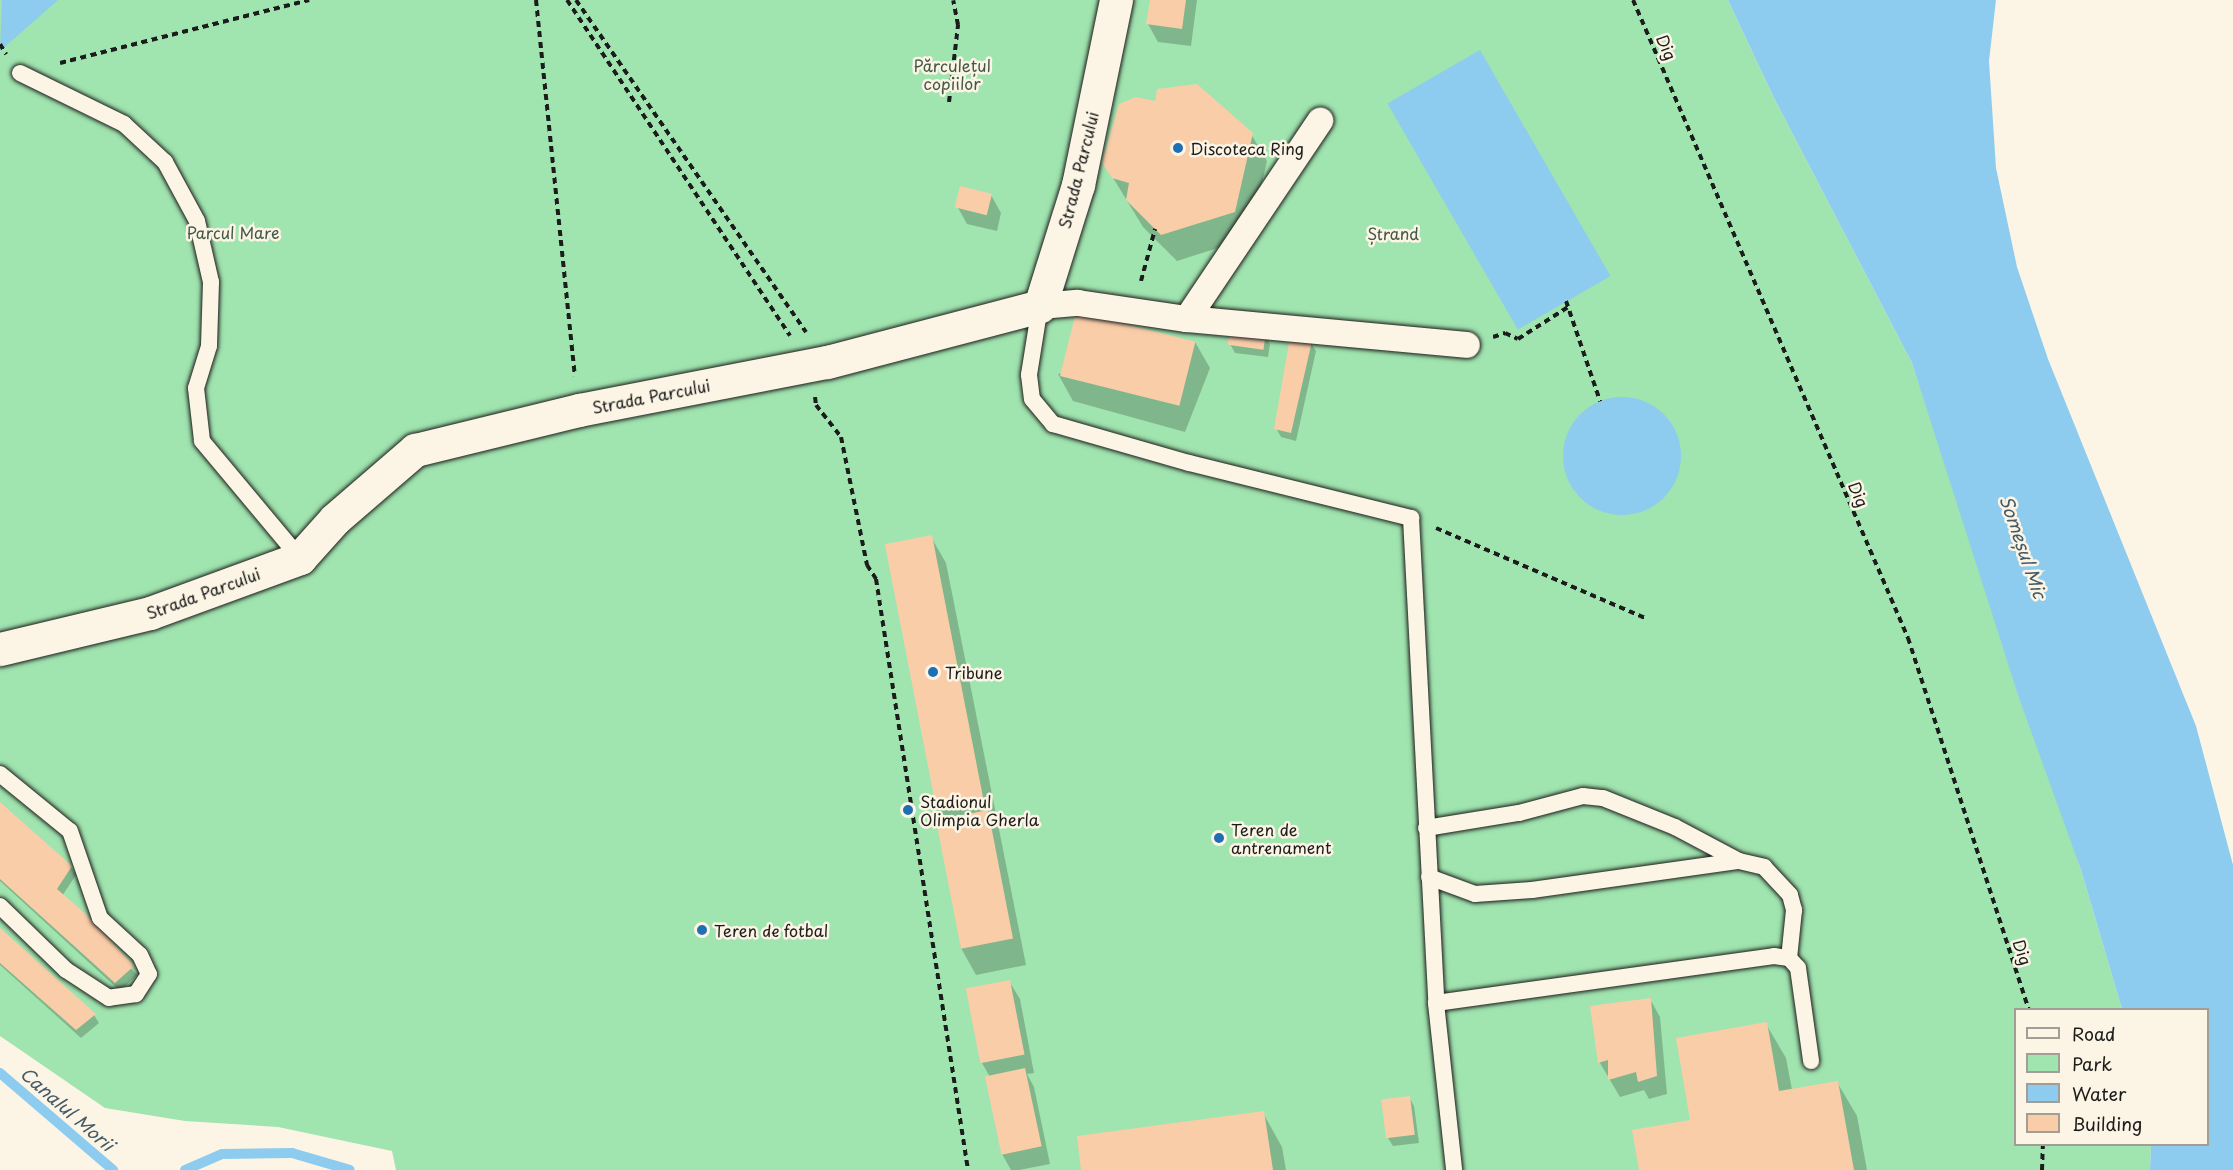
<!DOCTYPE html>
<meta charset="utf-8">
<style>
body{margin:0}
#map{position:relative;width:2233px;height:1170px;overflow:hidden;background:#fcf5e5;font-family:"Playpen Sans",sans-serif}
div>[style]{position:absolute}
.green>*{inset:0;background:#a0e4af}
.water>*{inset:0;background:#8dccee;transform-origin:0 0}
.round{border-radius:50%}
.shadow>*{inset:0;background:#0003}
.stream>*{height:10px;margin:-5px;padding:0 5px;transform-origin:5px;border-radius:5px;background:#8dccee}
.building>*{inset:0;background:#facda9;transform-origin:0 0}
.path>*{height:4px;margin-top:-2px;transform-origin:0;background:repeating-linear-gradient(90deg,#1c1c1c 0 6px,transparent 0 10.5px)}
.roads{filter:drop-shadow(0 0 2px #1c1c1c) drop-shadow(0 0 2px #1c1c1c)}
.service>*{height:16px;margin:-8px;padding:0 8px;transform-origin:8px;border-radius:8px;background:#fcf5e5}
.pedestrian>*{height:26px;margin:-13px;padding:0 13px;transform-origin:13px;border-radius:13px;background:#fcf5e5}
.minor>*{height:33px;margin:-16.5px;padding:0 16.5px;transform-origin:16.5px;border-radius:16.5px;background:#fcf5e5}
.dots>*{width:16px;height:16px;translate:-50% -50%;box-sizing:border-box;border:3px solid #fcf5e5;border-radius:50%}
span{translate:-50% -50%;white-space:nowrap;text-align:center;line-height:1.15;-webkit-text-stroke:5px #fcf5e5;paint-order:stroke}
.street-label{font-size:16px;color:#1c1c1c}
.park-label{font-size:16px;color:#445848}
.poi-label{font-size:16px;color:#1c1c1c}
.left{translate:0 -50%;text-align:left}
.water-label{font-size:18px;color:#445a66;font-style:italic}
.legend{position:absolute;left:2014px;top:1008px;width:195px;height:138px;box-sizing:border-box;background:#fcf5e5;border:2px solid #a29e95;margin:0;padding:8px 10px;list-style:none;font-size:18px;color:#1c1c1c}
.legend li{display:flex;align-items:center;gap:12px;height:30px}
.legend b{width:30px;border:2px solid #a29e95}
</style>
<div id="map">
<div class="green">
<div style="clip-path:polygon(0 0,1728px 0,1774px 98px,1912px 363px,2081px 870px,2122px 1009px,2016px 1010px,2016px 1144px,2151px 1145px,2150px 1170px,396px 1170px,392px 1151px,278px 1127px,185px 1121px,105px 1108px,0 1036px)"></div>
</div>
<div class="water">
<div style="clip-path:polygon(2px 0,58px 0,0 51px)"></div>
<div style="clip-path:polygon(1728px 0,1996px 0,1989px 61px,1996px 168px,2017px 267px,2048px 359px,2196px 726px,2233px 865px,2233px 1170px,2150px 1170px,2151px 1145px,2208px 1144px,2208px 1010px,2122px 1009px,2081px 870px,2018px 695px,1912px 363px,1774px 98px)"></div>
<div style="left:1480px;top:50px;width:261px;height:107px;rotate:60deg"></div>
<div class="round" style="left:1563px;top:397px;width:118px;height:118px"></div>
</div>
<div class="shadow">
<div style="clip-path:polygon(1151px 0,1197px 0,1191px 46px,1158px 42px,1148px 24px)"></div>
<div style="clip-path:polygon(1156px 103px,1251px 134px,1267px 161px,1249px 238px,1177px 261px,1143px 227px,1104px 163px)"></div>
<div style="clip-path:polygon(991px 195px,1001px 213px,997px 231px,967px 224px,957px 206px)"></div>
<div style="clip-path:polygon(1265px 335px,1270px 344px,1268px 357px,1235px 353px,1230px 344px)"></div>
<div style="clip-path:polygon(1195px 342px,1210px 368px,1185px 432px,1073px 401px,1058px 374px)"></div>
<div style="clip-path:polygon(1311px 343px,1316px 351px,1296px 441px,1281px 437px,1276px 428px)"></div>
<div style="clip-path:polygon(931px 537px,946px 563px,1026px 965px,976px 975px,961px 948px,943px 820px,936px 808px)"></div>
<div style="clip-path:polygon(0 804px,71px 867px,76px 875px,62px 896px,137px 975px,120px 991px,0 881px)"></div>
<div style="clip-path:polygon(0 930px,94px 1015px,99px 1023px,81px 1038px,0 965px)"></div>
<div style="clip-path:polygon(1009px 981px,1020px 999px,1034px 1073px,1027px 1074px,1034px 1087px,1050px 1164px,1019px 1170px,1011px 1170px,1002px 1154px,990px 1077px,982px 1063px)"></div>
<div style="clip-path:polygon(1650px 999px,1660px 1017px,1667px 1094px,1649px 1099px,1644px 1090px,1620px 1097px,1600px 1063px,1591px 1007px)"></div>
<div style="clip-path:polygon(1766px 1024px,1786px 1058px,1792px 1090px,1837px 1082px,1857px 1116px,1867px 1170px,1641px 1170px,1692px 1121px)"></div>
<div style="clip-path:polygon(1409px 1097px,1414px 1106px,1419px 1143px,1393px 1146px,1388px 1138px)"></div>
<div style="clip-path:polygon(1263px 1113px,1282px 1147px,1286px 1170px,1082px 1170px)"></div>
</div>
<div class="stream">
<div style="left:0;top:1073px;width:149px;rotate:40.6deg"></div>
<div style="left:185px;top:1170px;width:40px;rotate:-23.4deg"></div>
<div style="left:222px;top:1154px;width:70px;rotate:-0.8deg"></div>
<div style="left:292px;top:1153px;width:60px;rotate:16.3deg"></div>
</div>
<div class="building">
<div style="clip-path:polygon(1150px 0,1186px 0,1182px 29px,1146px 24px)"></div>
<div style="clip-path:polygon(1197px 84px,1253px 133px,1235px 212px,1161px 235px,1126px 200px,1129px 183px,1112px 178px,1102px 163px,1119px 104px,1136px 97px,1155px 101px,1157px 89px)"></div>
<div style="left:960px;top:186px;width:33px;height:22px;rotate:14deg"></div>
<div style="left:1076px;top:312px;width:123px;height:66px;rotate:14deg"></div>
<div style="left:1230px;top:329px;width:36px;height:16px;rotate:8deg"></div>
<div style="clip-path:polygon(1290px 337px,1312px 341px,1291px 433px,1274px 429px)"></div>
<div style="left:932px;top:535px;width:270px;height:48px;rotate:79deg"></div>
<div style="clip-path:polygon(0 802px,72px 866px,57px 889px,87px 915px,134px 966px,115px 983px,0 879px)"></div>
<div style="left:988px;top:810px;width:131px;height:53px;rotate:79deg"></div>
<div style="clip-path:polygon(0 928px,96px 1014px,76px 1030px,0 963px)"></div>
<div style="left:1010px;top:980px;width:76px;height:45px;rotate:79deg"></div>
<div style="clip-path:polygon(1651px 998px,1657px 1076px,1638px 1082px,1636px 1072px,1608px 1080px,1608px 1060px,1598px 1063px,1590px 1006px)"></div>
<div style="clip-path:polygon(1767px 1022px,1779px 1091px,1838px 1081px,1854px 1170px,1639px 1170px,1632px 1130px,1690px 1120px,1676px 1038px)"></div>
<div style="left:1025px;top:1068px;width:80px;height:41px;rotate:78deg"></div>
<div style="left:1410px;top:1096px;width:39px;height:29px;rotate:83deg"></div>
<div style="clip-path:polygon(1264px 1111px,1273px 1170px,1081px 1170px,1077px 1136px)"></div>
</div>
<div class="path">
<div style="left:536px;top:0;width:378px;rotate:84.1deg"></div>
<div style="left:567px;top:0;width:403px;rotate:56.4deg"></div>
<div style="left:576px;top:0;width:404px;rotate:55.3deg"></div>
<div style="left:1633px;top:0;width:695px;rotate:66.68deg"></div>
<div style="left:1908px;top:638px;width:391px;rotate:72deg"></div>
<div style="left:0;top:44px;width:12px;rotate:59deg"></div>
<div style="left:60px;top:63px;width:257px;rotate:-14.2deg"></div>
<div style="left:949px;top:102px;width:78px;rotate:-83.3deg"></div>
<div style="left:958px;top:25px;width:25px;rotate:-101deg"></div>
<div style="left:1141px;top:281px;width:54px;rotate:-74.9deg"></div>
<div style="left:1566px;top:301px;width:106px;rotate:71.2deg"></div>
<div style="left:1493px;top:337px;width:13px;rotate:-18deg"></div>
<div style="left:1505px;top:333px;width:14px;rotate:25deg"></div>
<div style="left:1518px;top:339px;width:59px;rotate:-32.6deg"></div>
<div style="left:815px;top:397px;width:8px;rotate:83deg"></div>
<div style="left:816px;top:405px;width:41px;rotate:52deg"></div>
<div style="left:841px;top:437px;width:131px;rotate:78.5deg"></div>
<div style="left:867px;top:565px;width:17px;rotate:57deg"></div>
<div style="left:876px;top:579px;width:598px;rotate:81.15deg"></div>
<div style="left:1436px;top:528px;width:228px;rotate:23.3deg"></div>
<div style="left:2042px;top:1170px;width:26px;rotate:-88deg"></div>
</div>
<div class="roads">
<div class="service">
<div style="left:20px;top:73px;width:116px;rotate:26.1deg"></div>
<div style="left:124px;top:124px;width:56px;rotate:42.8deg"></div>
<div style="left:165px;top:162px;width:67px;rotate:61.5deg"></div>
<div style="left:197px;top:221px;width:63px;rotate:77.1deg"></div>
<div style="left:211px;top:282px;width:64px;rotate:91.8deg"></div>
<div style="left:209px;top:346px;width:44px;rotate:107.2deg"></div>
<div style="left:196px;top:388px;width:53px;rotate:83.5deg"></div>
<div style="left:202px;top:441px;width:153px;rotate:50.1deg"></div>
<div style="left:1040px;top:306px;width:70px;rotate:99.1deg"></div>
<div style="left:1029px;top:375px;width:24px;rotate:83deg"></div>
<div style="left:1032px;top:399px;width:33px;rotate:50deg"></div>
<div style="left:1053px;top:424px;width:141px;rotate:16deg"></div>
<div style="left:1189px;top:463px;width:229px;rotate:13.9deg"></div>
<div style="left:1411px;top:518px;width:486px;rotate:87deg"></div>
<div style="left:1436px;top:1003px;width:168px;rotate:83.8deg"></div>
<div style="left:0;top:774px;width:90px;rotate:39.2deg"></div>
<div style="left:70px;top:831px;width:92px;rotate:71deg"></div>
<div style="left:100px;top:918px;width:54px;rotate:42.8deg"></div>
<div style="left:140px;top:955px;width:21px;rotate:65deg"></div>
<div style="left:149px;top:974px;width:24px;rotate:123deg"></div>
<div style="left:136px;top:994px;width:27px;rotate:172deg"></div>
<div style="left:109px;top:998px;width:51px;rotate:-146.9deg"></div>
<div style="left:66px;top:970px;width:92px;rotate:-135.9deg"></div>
<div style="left:1426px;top:828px;width:94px;rotate:-9.2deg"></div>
<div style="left:1519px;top:813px;width:66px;rotate:-14.9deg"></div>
<div style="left:1583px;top:796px;width:20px;rotate:6deg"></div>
<div style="left:1603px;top:798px;width:78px;rotate:21.9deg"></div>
<div style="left:1675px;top:827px;width:72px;rotate:28deg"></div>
<div style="left:1429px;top:877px;width:49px;rotate:20.3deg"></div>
<div style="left:1475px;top:894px;width:57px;rotate:-4deg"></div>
<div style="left:1532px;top:890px;width:209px;rotate:-8deg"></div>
<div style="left:1739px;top:861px;width:26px;rotate:13deg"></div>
<div style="left:1764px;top:867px;width:38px;rotate:47deg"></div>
<div style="left:1790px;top:895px;width:16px;rotate:75deg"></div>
<div style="left:1794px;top:910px;width:48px;rotate:95.9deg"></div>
<div style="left:1436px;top:1003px;width:341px;rotate:-7.9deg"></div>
<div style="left:1774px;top:956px;width:15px;rotate:8deg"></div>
<div style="left:1789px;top:958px;width:13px;rotate:48deg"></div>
<div style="left:1798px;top:968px;width:94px;rotate:82deg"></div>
</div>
<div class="pedestrian">
<div style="left:1040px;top:306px;width:38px;rotate:-5deg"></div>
<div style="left:1078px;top:303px;width:110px;rotate:8.4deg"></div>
<div style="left:1187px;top:319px;width:281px;rotate:5.3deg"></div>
<div style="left:1187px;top:319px;width:239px;rotate:-56.1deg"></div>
</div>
<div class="minor">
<div style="left:0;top:649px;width:154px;rotate:-13.5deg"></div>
<div style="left:150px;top:613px;width:160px;rotate:-20.1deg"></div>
<div style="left:300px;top:558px;width:52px;rotate:-48.1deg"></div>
<div style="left:335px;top:519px;width:106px;rotate:-40.8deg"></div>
<div style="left:415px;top:450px;width:169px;rotate:-13.7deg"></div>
<div style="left:579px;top:410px;width:253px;rotate:-11deg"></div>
<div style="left:827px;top:362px;width:220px;rotate:-14.7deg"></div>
<div style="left:1040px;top:306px;width:127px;rotate:-72.6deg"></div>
<div style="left:1078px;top:185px;width:189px;rotate:-78.4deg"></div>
</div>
</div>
<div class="dots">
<div style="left:1178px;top:148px;background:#1f6fb2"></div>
<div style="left:933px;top:672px;background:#1f6fb2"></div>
<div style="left:908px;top:810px;background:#1f6fb2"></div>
<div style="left:1219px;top:838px;background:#1f6fb2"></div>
<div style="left:702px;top:930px;background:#1f6fb2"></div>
</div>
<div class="street-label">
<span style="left:1667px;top:47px;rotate:67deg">Dig</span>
<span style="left:1078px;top:170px;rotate:-76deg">Strada Parcului</span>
<span style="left:651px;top:396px;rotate:-11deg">Strada Parcului</span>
<span style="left:1859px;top:494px;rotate:67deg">Dig</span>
<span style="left:203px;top:593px;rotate:-20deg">Strada Parcului</span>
<span style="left:2023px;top:952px;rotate:72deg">Dig</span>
</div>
<div class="park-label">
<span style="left:952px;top:74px">Părculețul<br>copiilor</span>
<span style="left:233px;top:232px">Parcul Mare</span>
<span style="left:1393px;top:233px">Ștrand</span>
</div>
<div class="poi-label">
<span class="left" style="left:1190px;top:148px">Discoteca Ring</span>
<span class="left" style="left:945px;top:672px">Tribune</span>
<span class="left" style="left:920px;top:810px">Stadionul<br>Olimpia Gherla</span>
<span class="left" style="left:1231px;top:838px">Teren de<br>antrenament</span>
<span class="left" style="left:714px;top:930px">Teren de fotbal</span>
</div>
<div class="water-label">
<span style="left:2023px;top:547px;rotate:71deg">Someșul Mic</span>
<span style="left:67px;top:1109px;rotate:41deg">Canalul Morii</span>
</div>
<ul class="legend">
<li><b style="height:8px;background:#fcf5e5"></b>Road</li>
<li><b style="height:16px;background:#a0e4af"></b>Park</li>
<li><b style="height:16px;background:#8dccee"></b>Water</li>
<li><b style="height:16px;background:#facda9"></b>Building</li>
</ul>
</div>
